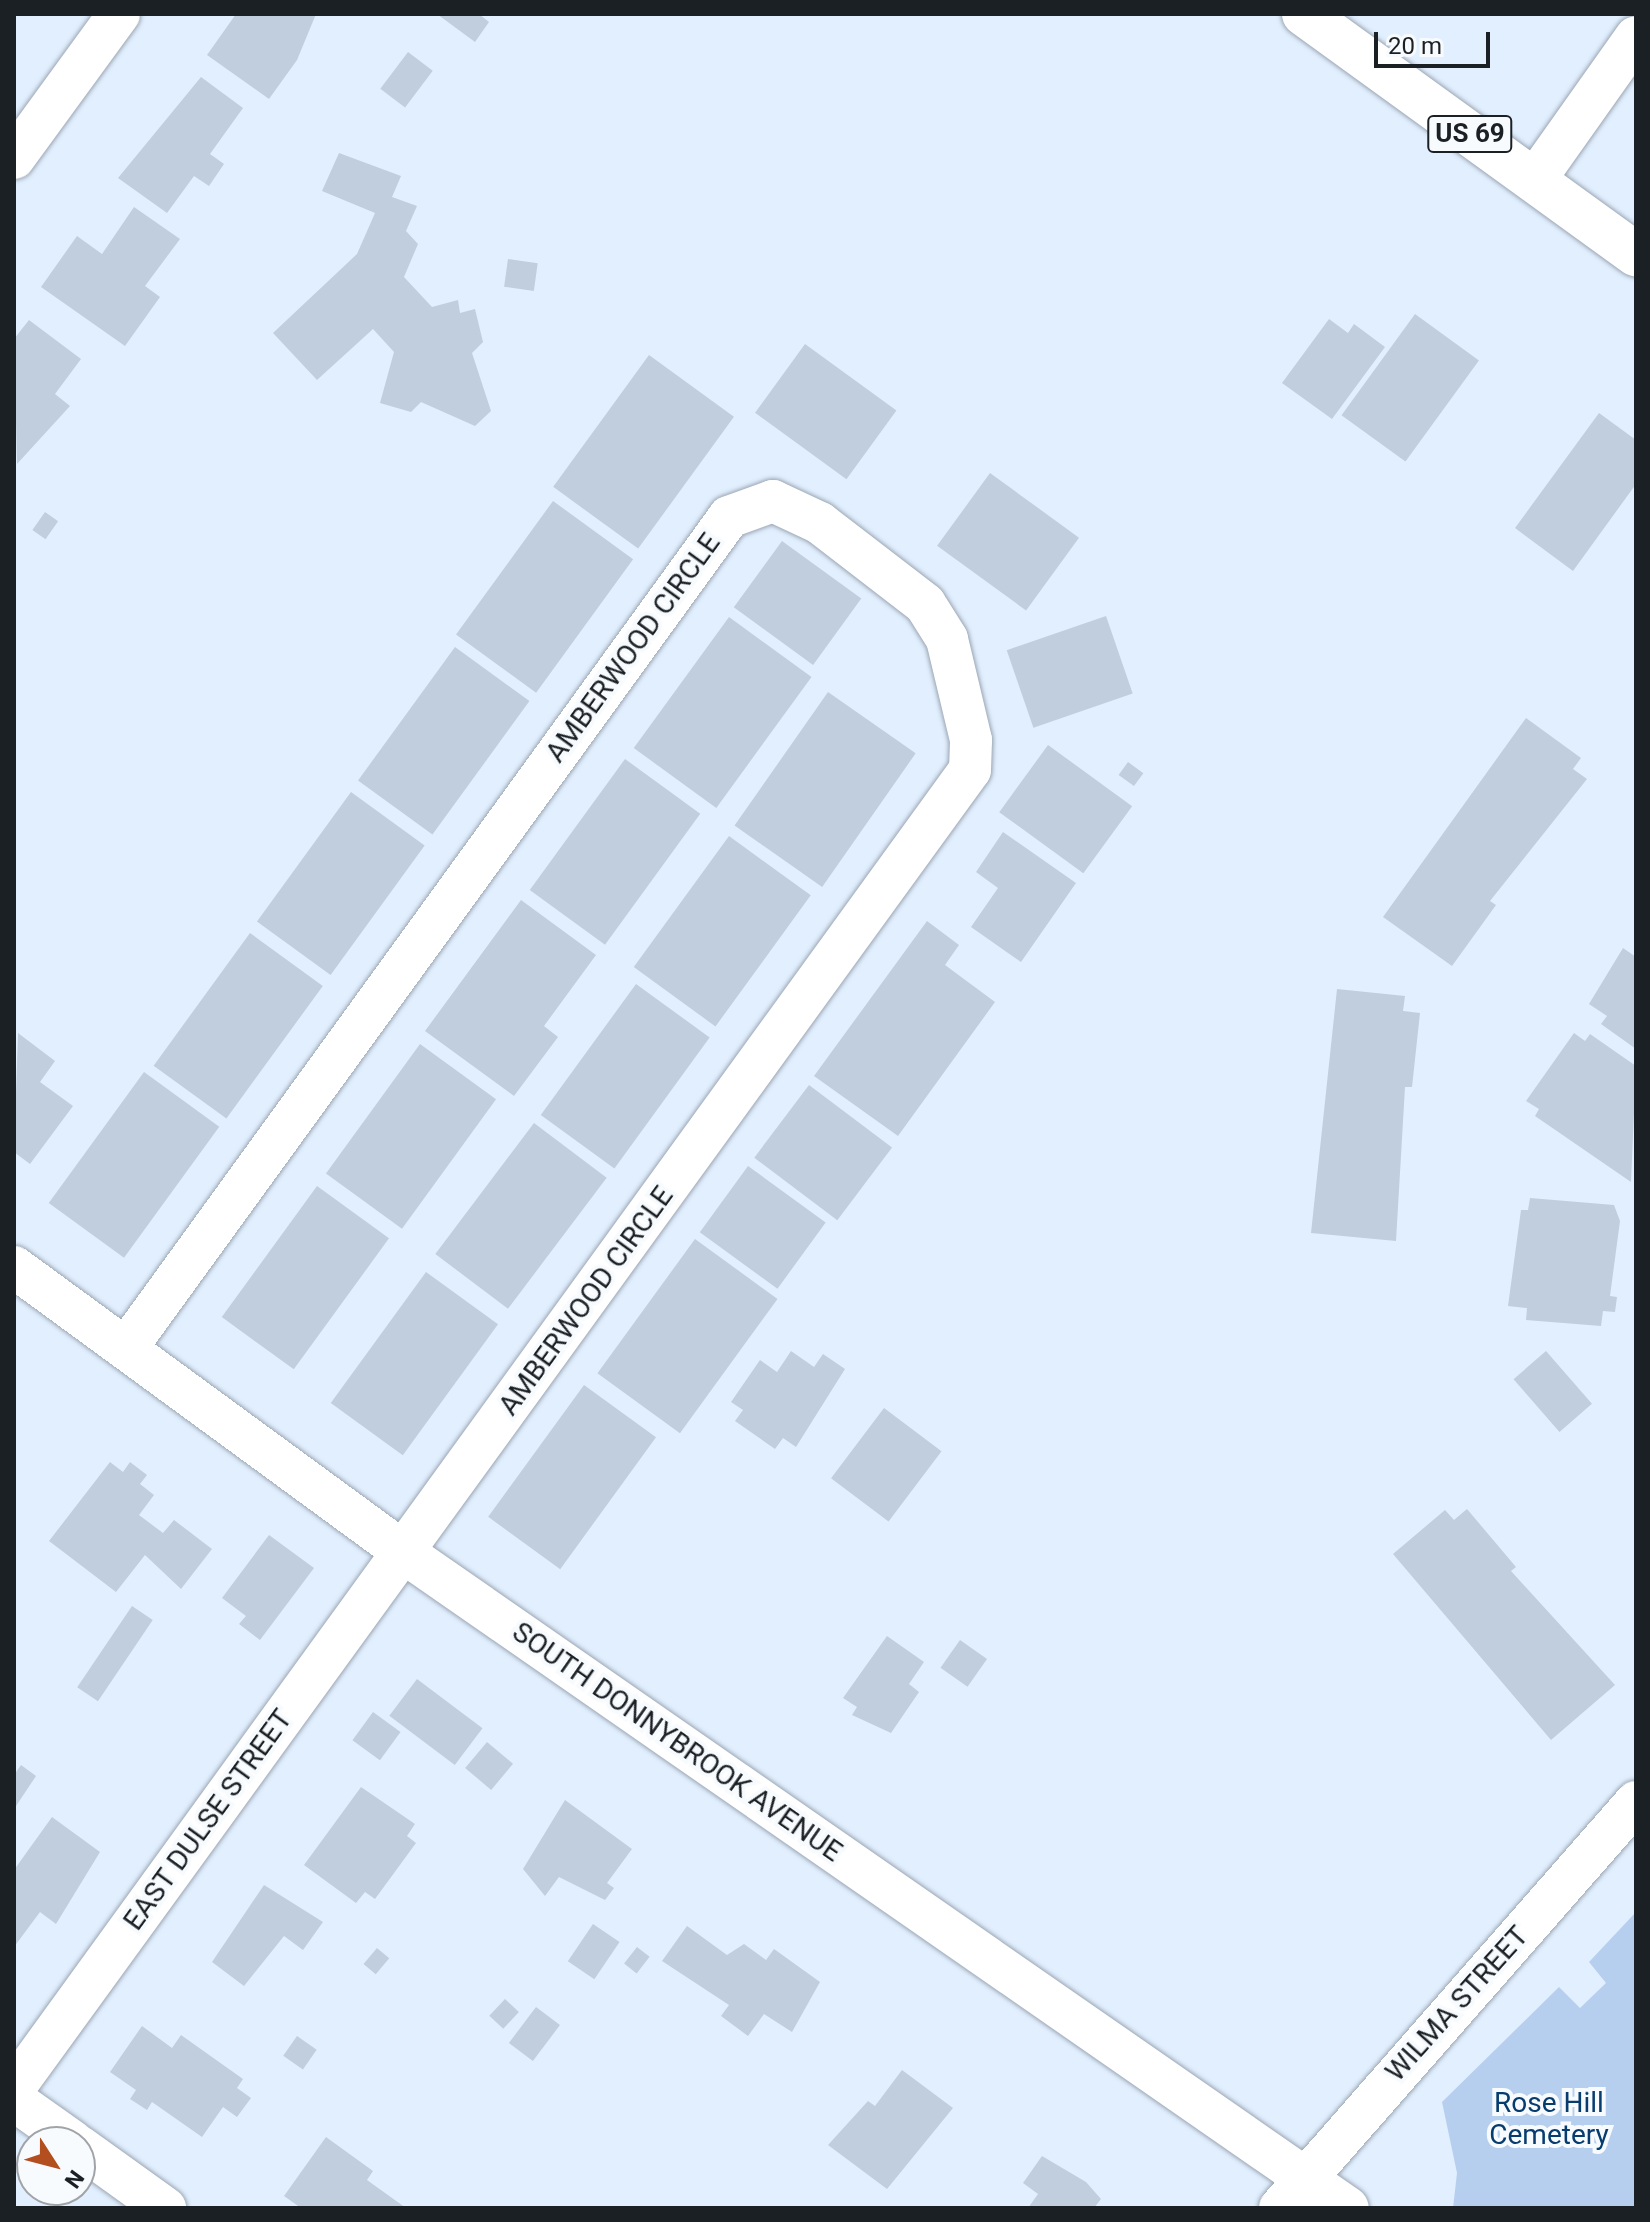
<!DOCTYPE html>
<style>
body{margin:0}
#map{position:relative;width:1650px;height:2222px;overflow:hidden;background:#e2effe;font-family:Roboto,sans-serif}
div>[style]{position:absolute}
.green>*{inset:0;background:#b6cfee}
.building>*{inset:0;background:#c1cedd;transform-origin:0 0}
.roads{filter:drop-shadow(0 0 2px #9aa6b4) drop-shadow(0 0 2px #9aa6b4)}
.minor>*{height:42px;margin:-21px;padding:0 21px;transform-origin:21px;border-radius:21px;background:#fff}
.major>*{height:44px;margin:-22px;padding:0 22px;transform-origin:22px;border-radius:22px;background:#fff}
span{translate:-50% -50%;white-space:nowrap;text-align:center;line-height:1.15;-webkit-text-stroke:8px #f8fbfe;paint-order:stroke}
.shield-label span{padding:2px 6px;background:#f8fbfe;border:2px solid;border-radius:6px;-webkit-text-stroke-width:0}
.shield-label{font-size:26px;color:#1b2025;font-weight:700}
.street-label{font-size:28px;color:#1b2025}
.park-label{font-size:28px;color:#073c6f}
.frame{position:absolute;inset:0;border:16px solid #1b2025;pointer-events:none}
.north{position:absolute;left:16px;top:2126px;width:80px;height:80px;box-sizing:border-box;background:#f8fbfe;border:2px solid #a0a3a7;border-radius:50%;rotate:126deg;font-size:22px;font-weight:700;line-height:32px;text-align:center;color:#1b2025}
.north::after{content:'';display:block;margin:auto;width:28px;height:36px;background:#b34e1f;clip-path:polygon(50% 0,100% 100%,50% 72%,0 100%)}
.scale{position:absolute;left:1374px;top:32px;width:116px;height:36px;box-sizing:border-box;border:4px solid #1b2025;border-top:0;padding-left:10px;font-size:24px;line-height:28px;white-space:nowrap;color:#1b2025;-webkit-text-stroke:6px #f8fbfe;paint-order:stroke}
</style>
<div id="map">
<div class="green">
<div style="clip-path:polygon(1636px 1912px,1636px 2208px,1453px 2208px,1457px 2173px,1442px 2102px,1559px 1987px,1580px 2008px,1606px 1983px,1589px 1962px)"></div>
</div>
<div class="building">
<div style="clip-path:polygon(236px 14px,316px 14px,297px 60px,269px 99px,207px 55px)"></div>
<div style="clip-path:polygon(437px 14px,479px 14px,489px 22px,475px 42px)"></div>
<div style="left:408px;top:52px;width:31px;height:46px;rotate:37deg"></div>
<div style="clip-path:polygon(201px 77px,243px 108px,210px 154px,224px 164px,209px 186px,194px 176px,167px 213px,118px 178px)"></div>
<div style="clip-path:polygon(339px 153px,401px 176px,392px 197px,417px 206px,406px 231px,418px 244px,404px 277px,432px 307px,458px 300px,460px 313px,475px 309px,483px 342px,472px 353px,491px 411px,475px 426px,421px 402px,411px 412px,380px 403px,394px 352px,373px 329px,317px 380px,273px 333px,357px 254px,375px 213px,322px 191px)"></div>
<div style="clip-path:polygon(134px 207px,180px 239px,145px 286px,160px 297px,125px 346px,41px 287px,77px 236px,102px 254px)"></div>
<div style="left:508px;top:259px;width:30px;height:28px;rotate:8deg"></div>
<div style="left:1415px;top:314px;width:79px;height:125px;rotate:36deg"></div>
<div style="clip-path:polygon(1329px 319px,1348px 333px,1354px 324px,1385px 347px,1332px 419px,1282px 383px)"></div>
<div style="clip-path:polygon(29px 320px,81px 359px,55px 394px,70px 406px,17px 464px,14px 339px)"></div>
<div style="left:805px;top:344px;width:113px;height:85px;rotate:36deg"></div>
<div style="left:649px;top:355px;width:105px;height:163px;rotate:36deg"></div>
<div style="clip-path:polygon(1599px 413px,1636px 440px,1636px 484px,1573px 571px,1515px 528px)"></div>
<div style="left:990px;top:473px;width:110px;height:90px;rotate:36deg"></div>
<div style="left:553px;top:501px;width:99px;height:165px;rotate:36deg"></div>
<div style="left:45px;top:512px;width:16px;height:22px;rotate:35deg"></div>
<div style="left:782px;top:541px;width:98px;height:82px;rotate:36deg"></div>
<div style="left:1106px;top:616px;width:82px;height:105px;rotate:71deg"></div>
<div style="left:729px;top:617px;width:102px;height:162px;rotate:36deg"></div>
<div style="left:455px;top:647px;width:92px;height:165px;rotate:36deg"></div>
<div style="left:828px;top:692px;width:107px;height:163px;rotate:35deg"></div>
<div style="clip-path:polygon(1526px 718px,1581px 758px,1573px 769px,1587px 779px,1490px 901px,1496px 905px,1452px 966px,1383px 917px)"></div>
<div style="left:1048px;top:745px;width:104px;height:83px;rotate:36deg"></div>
<div style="left:625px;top:759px;width:93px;height:162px;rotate:36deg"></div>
<div style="left:1128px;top:762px;width:19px;height:16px;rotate:36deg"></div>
<div style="left:351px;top:792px;width:91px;height:160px;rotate:36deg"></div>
<div style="clip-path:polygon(1003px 832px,1076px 883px,1021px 962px,971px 927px,998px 888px,976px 872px)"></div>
<div style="left:729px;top:836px;width:101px;height:162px;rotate:36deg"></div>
<div style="clip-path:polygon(521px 900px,596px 955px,544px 1026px,558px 1037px,514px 1096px,425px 1031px)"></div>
<div style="clip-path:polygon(927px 921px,959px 945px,945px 965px,995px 1002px,898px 1136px,814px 1076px)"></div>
<div style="left:250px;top:933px;width:90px;height:164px;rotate:36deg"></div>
<div style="clip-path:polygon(1623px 948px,1636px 957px,1636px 1049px,1601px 1024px,1607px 1016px,1589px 1004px)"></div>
<div style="left:636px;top:984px;width:91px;height:162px;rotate:36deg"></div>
<div style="clip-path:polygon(1337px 989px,1405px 996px,1403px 1011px,1420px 1013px,1412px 1087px,1405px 1087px,1396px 1241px,1311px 1233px)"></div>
<div style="clip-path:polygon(18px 1033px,55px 1061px,40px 1082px,73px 1106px,30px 1164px,14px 1152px)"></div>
<div style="clip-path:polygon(1574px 1033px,1585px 1041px,1590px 1034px,1636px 1066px,1631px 1182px,1535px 1116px,1539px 1109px,1526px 1101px)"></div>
<div style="left:420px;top:1044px;width:94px;height:160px;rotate:36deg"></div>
<div style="left:144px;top:1072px;width:93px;height:162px;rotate:36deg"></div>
<div style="left:809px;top:1085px;width:104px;height:91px;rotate:37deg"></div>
<div style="left:534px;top:1123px;width:91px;height:164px;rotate:37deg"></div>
<div style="left:748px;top:1166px;width:96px;height:82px;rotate:36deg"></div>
<div style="left:317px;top:1186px;width:89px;height:162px;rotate:36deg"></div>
<div style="clip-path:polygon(1530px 1198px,1614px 1205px,1620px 1221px,1610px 1296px,1617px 1297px,1615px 1312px,1603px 1311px,1601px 1326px,1526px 1320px,1527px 1308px,1508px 1306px,1521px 1210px,1528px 1210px)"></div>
<div style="left:695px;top:1239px;width:102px;height:166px;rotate:36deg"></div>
<div style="left:426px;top:1272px;width:89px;height:162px;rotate:36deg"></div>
<div style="clip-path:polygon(791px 1351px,814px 1367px,823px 1354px,845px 1369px,796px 1447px,783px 1438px,775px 1449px,735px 1421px,743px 1410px,731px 1402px,760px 1360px,777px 1372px)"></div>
<div style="left:1546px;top:1351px;width:70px;height:43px;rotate:49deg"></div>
<div style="left:584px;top:1385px;width:89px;height:163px;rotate:36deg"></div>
<div style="left:884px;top:1408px;width:72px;height:88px;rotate:37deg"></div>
<div style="clip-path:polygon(110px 1462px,123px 1472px,130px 1462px,147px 1475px,140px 1484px,154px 1495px,139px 1515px,163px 1533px,174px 1520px,212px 1549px,181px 1589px,145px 1555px,116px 1592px,49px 1541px)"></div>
<div style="clip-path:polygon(1467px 1509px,1516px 1567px,1511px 1571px,1615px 1685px,1551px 1740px,1393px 1554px,1445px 1510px,1454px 1520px)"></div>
<div style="clip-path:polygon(269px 1535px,314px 1568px,260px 1640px,239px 1624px,246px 1616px,222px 1598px)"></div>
<div style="left:132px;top:1606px;width:25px;height:98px;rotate:34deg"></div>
<div style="clip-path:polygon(887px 1636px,924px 1662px,909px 1684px,919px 1692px,891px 1733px,852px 1715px,857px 1707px,843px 1698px)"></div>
<div style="left:960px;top:1640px;width:33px;height:34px;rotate:35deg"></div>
<div style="left:417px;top:1679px;width:82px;height:46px;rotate:37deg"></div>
<div style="left:373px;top:1712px;width:34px;height:35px;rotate:36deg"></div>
<div style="left:487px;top:1742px;width:34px;height:34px;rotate:40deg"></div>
<div style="clip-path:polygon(21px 1765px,36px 1776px,14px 1809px,14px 1775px)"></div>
<div style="clip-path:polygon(361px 1787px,415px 1824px,407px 1836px,416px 1843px,375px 1899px,365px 1892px,356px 1903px,304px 1865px)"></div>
<div style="clip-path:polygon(565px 1800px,632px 1849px,607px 1883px,614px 1888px,605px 1900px,559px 1877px,545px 1896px,523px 1869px)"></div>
<div style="clip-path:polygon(52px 1817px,100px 1852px,56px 1924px,40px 1912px,14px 1947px,14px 1870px)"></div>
<div style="clip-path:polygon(264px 1885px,323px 1922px,303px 1950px,284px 1936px,244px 1986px,212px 1962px)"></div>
<div style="left:593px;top:1924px;width:32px;height:45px;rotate:34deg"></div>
<div style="clip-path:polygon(687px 1926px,727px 1955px,744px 1944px,766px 1960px,774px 1949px,820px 1982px,792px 2032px,764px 2014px,748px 2036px,721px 2016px,729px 2005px,662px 1961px)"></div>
<div style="left:637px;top:1947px;width:16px;height:21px;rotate:38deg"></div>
<div style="left:377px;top:1948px;width:16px;height:21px;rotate:40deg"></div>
<div style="left:505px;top:1999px;width:19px;height:23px;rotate:43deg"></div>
<div style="left:536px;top:2007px;width:30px;height:45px;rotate:37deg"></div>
<div style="clip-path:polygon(142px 2026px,172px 2048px,181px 2035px,243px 2079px,237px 2088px,251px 2098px,237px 2117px,223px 2107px,202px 2137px,152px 2102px,147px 2110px,130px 2099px,136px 2090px,110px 2072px)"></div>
<div style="left:297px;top:2036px;width:24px;height:24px;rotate:35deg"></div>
<div style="clip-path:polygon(902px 2070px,953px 2108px,887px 2189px,828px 2145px,868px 2101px,875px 2106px)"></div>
<div style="clip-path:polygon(326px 2137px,373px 2171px,367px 2180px,406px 2208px,301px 2208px,284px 2196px)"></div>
<div style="clip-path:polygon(1042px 2156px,1086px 2182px,1101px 2199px,1094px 2208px,1028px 2208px,1038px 2194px,1023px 2183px)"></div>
</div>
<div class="roads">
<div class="minor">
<div style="left:14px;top:158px;width:178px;rotate:-53.9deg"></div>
<div style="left:1534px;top:181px;width:176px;rotate:-54.7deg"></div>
<div style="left:14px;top:1267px;width:482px;rotate:36.2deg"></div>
<div style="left:403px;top:1552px;width:1150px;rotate:34.77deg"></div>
<div style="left:14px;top:2088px;width:1628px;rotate:-54.05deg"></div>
<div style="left:970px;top:770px;width:30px;rotate:-88deg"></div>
<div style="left:971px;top:740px;width:104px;rotate:-103.4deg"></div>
<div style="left:947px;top:639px;width:41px;rotate:-122.2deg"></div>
<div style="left:925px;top:604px;width:133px;rotate:-142.4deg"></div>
<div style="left:820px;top:523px;width:52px;rotate:-154.9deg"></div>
<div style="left:773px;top:501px;width:47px;rotate:160deg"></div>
<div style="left:729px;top:517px;width:1025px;rotate:125.95deg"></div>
<div style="left:14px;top:2100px;width:72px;rotate:35.4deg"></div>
<div style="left:80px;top:2147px;width:105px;rotate:35.7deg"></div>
<div style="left:1280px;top:2208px;width:540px;rotate:-48.75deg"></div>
</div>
<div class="major">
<div style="left:1304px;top:14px;width:410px;rotate:35.9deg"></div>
</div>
</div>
<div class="shield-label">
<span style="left:1470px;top:134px">US 69</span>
</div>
<div class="street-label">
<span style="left:633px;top:648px;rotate:-54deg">AMBERWOOD CIRCLE</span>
<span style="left:586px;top:1301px;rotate:-54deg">AMBERWOOD CIRCLE</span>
<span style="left:677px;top:1742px;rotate:35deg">SOUTH DONNYBROOK AVENUE</span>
<span style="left:208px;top:1820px;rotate:-54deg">EAST DULSE STREET</span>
<span style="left:1457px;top:2004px;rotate:-48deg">WILMA STREET</span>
</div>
<div class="park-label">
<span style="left:1549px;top:2119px">Rose Hill<br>Cemetery</span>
</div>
<div class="frame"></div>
<div class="north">N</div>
<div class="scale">20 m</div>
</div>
